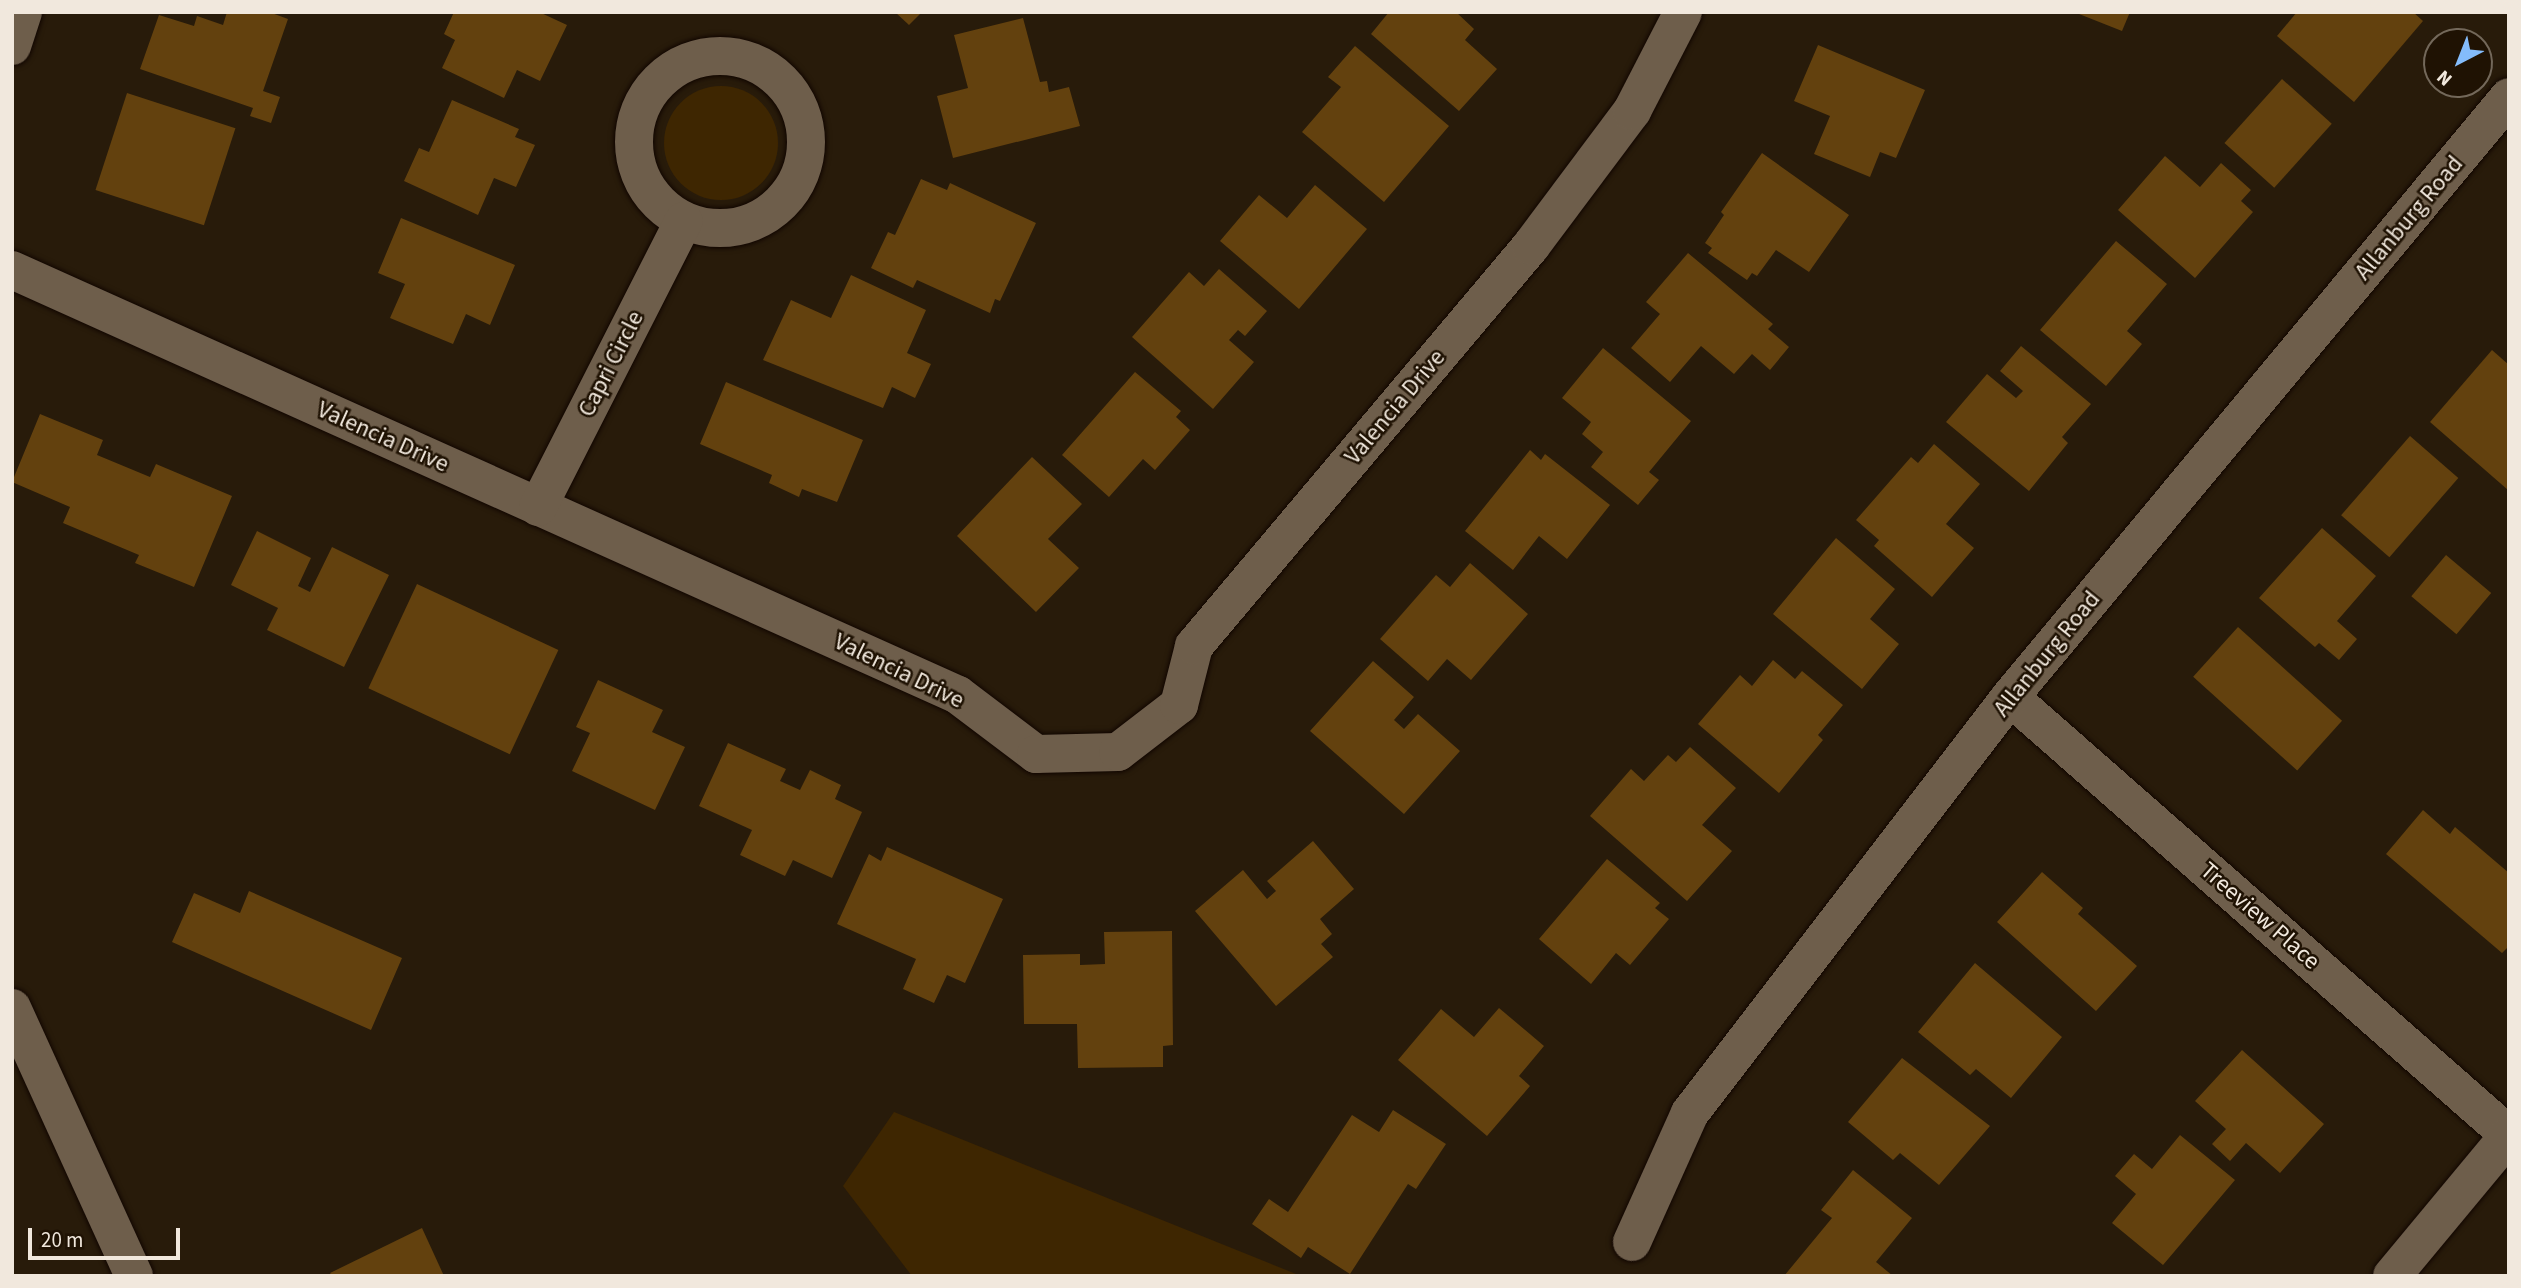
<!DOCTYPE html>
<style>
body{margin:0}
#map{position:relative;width:2521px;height:1288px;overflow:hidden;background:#281b0a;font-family:"Source Sans 3",sans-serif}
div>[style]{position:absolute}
.green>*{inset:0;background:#3e2601}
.round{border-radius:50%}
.building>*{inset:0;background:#63410e;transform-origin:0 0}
.roads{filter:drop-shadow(0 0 2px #110600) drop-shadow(0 0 2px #110600)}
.street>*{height:38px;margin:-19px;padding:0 19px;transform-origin:19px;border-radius:19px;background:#6e5e4b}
.street>.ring{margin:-19px;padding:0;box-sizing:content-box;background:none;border:38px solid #6e5e4b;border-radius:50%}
.secondary>*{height:38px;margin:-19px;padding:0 19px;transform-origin:19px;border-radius:19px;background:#6e5e4b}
span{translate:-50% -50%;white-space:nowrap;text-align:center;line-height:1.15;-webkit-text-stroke:5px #1f1203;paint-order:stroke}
.street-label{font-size:24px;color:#f1e8dd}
.frame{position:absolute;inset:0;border:14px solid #f1e8dd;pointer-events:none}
.north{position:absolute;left:2423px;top:28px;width:70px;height:70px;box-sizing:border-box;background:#1f1203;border:2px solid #73685a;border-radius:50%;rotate:222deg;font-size:19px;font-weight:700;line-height:28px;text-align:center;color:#f1e8dd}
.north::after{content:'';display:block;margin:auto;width:24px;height:32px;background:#84bcfb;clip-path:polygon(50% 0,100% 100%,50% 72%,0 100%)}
.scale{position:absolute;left:28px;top:1228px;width:152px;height:32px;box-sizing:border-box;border:4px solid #f1e8dd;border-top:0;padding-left:9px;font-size:21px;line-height:24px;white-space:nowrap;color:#f1e8dd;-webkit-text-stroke:5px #1f1203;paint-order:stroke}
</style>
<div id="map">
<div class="green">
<div class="round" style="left:664px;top:86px;width:114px;height:114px"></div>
<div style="clip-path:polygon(894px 1112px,1301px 1276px,912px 1276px,843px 1186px)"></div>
</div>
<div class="building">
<div style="clip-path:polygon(227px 12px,269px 12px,288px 19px,263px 91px,280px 97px,271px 123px,250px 116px,253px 108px,140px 69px,159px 15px,194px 26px,197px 16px,223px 25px)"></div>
<div style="clip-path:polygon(454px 12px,539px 12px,567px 25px,540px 81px,517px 70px,504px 98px,442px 68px,455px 40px,444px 34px)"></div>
<div style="clip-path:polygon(895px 12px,922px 12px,909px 25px)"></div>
<div style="clip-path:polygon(1389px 12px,1456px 12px,1474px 29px,1465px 40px,1497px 69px,1459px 111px,1371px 34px)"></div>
<div style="clip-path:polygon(2074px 12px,2130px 12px,2122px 31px)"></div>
<div style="clip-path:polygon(2297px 12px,2413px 12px,2423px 21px,2354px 102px,2277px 36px)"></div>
<div style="clip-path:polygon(1023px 18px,1040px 82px,1047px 81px,1049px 92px,1069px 87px,1080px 126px,953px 158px,937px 96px,968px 88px,954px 35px)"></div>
<div style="clip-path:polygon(1818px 45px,1925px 90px,1896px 158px,1880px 152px,1870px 177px,1814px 154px,1830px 116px,1794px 101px)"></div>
<div style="clip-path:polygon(1355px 46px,1449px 126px,1384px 202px,1302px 132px,1341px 87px,1328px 77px)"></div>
<div style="left:2282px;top:79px;width:67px;height:86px;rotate:42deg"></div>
<div style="left:127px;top:93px;width:114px;height:102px;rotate:18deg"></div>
<div style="clip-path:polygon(452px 100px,519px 129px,515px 137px,535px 145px,516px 187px,494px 178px,478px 215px,404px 181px,419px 148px,429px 152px)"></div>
<div style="clip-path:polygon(1762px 153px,1849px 215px,1809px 272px,1776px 250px,1757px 276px,1752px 273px,1747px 280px,1708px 253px,1712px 248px,1705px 243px,1724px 215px,1721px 212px)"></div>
<div style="clip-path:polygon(2165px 156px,2200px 187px,2221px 163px,2251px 190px,2241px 201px,2253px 212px,2195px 278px,2118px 210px)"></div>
<div style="clip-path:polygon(921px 179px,947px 190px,950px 183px,1036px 223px,1000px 301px,995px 299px,990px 313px,917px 280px,913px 288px,871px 268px,888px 232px,895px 235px)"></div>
<div style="clip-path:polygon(1315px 185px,1367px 229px,1299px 309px,1220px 241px,1259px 195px,1287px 218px)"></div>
<div style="clip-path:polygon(401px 218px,515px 265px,490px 325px,466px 314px,453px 344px,390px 318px,405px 284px,378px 273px)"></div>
<div style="clip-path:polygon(2116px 241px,2167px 284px,2127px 331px,2142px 344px,2106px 386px,2040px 330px)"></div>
<div style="clip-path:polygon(1688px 253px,1773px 324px,1768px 329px,1789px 347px,1770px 370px,1752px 354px,1734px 374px,1701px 346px,1670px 382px,1631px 348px,1660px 314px,1646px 302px)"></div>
<div style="clip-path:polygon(1219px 269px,1267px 311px,1245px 336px,1238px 330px,1229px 340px,1254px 362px,1213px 409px,1132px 337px,1189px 272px,1204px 286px)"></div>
<div style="clip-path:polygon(851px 275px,926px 310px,907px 353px,931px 364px,915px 398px,892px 387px,883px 408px,763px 360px,791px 300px,831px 318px)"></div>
<div style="clip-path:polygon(2021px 346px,2091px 404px,2062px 437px,2068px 443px,2029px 491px,1946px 422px,1987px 374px,2016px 398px,2023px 391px,2000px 371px)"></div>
<div style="clip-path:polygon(1603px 348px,1691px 421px,1649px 472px,1659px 480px,1638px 505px,1591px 467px,1603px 452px,1582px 434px,1591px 422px,1562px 398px)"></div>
<div style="clip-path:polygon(2492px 350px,2509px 365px,2508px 490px,2430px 422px)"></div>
<div style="clip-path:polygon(1135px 372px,1181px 411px,1176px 417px,1190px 430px,1155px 470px,1143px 459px,1109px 497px,1062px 455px)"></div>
<div style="clip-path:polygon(726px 382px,863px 440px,837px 502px,802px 489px,799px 497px,769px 483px,772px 475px,700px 444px)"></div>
<div style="clip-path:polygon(40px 414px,103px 440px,97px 455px,150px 477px,156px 464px,232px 496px,194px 587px,135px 563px,139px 555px,63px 523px,70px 507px,12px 482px)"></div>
<div style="left:2410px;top:436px;width:64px;height:105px;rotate:41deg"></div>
<div style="clip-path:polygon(1934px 444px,1980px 484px,1946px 524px,1974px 548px,1932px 597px,1874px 546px,1879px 540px,1856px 520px,1911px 457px,1918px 463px)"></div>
<div style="clip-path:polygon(1530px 450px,1541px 460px,1545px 454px,1610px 505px,1567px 559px,1539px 536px,1513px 570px,1465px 531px)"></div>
<div style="clip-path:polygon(1032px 457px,1082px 504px,1048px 539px,1079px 568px,1036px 612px,957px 536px)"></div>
<div style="clip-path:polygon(2322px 528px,2376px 576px,2337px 621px,2357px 639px,2339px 660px,2319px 643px,2315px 647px,2259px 598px)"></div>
<div style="clip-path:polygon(257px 531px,311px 558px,298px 586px,310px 592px,332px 547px,389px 575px,344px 667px,267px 630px,278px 608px,231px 585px)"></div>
<div style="clip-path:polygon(1836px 538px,1895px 589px,1870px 619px,1899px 644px,1862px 689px,1773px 614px)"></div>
<div style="left:2446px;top:555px;width:59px;height:54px;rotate:40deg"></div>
<div style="clip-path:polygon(1470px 563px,1528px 614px,1471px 680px,1447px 659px,1428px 681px,1380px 639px,1436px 575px,1450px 587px)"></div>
<div style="left:417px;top:584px;width:156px;height:115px;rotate:25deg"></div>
<div style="left:2238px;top:627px;width:140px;height:67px;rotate:42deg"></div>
<div style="clip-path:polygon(1773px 660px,1795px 679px,1802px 671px,1843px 705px,1818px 735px,1823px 740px,1779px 793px,1698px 724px,1740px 675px,1752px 686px)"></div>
<div style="clip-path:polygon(1373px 661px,1414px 697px,1394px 720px,1404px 729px,1418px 714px,1460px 751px,1404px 814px,1310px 731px)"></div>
<div style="clip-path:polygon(598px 680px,663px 710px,652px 732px,685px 747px,655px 810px,572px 771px,590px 733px,576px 727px)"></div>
<div style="clip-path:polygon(728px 743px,786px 769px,780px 781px,800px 790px,810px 770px,841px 785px,835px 799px,862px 812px,832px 878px,793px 860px,785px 876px,740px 855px,752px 830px,699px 806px)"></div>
<div style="clip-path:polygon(1690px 747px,1736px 788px,1702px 825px,1732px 851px,1687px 901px,1590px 816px,1631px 769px,1644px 781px,1668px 755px,1676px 762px)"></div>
<div style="clip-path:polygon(2423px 810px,2450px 834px,2455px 827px,2509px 873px,2509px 946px,2502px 953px,2386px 854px)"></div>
<div style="clip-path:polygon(1313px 841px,1354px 889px,1320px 919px,1332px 934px,1321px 944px,1333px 957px,1276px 1006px,1195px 911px,1243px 870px,1267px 899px,1276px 891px,1267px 881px)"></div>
<div style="clip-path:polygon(887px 847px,1003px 899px,965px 983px,947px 975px,934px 1003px,903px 989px,916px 959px,837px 924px,869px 854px,881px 861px)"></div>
<div style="clip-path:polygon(1607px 859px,1660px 903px,1655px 908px,1669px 919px,1630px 965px,1616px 953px,1591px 984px,1539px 939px)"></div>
<div style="clip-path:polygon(2042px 872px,2083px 908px,2078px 914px,2137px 966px,2096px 1011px,1997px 922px)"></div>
<div style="clip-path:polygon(249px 891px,402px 958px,371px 1030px,172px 942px,194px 893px,240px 913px)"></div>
<div style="clip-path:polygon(1172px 931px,1173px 1045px,1163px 1046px,1163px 1067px,1078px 1068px,1077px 1024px,1024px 1024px,1023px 955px,1080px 954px,1080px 965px,1105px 964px,1104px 932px)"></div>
<div style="clip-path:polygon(1975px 963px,2062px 1037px,2011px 1098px,1976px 1069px,1970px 1075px,1918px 1032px)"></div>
<div style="clip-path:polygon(1499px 1008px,1544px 1046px,1519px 1076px,1530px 1086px,1487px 1136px,1398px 1060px,1441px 1009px,1474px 1037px)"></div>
<div style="clip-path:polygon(2242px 1050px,2324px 1124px,2280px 1173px,2246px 1143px,2230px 1161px,2212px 1144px,2226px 1129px,2195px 1101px)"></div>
<div style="clip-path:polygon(1902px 1058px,1990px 1126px,1939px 1185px,1900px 1153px,1893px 1160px,1848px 1122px)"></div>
<div style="clip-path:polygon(1393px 1110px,1446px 1144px,1416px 1189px,1408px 1184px,1350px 1274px,1308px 1247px,1301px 1258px,1252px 1224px,1269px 1199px,1288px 1212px,1352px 1115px,1379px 1132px)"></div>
<div style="clip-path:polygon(2180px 1135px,2235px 1180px,2163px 1265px,2112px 1223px,2136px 1194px,2115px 1176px,2134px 1154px,2152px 1169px)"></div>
<div style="clip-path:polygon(1853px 1170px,1912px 1218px,1876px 1262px,1893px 1276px,1784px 1276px,1832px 1218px,1821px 1210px)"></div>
<div style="clip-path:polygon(422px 1228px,444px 1276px,332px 1276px,330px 1273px)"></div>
</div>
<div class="roads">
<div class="street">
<div style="left:12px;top:46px;width:36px;rotate:-72deg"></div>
<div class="ring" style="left:634px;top:56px;width:134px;height:134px"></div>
<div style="left:12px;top:270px;width:1037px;rotate:24.19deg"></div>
<div style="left:958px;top:695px;width:98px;rotate:37.1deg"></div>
<div style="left:1036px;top:754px;width:82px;rotate:-1.4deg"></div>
<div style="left:1118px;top:752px;width:77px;rotate:-37.6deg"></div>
<div style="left:1179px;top:705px;width:61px;rotate:-75.7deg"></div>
<div style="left:1194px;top:646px;width:523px;rotate:-49.89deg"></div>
<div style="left:1531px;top:246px;width:169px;rotate:-53.2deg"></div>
<div style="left:1632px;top:111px;width:111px;rotate:-62.7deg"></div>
<div style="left:538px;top:507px;width:321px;rotate:-63deg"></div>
<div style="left:2010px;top:697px;width:664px;rotate:41.28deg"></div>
<div style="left:1632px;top:1242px;width:141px;rotate:-65.8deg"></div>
<div style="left:1690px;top:1113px;width:525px;rotate:-52.43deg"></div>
<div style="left:2010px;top:697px;width:780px;rotate:-50.25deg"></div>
<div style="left:2392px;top:1276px;width:183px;rotate:-50.3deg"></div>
</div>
<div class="secondary">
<div style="left:12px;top:1008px;width:294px;rotate:65.5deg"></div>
</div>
</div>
<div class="street-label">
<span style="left:2409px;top:218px;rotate:-50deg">Allanburg Road</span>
<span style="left:611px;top:364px;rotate:-63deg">Capri Circle</span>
<span style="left:1395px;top:407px;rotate:-50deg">Valencia Drive</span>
<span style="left:383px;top:437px;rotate:24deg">Valencia Drive</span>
<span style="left:2047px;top:654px;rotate:-51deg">Allanburg Road</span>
<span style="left:899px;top:671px;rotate:26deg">Valencia Drive</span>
<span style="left:2260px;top:916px;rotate:41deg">Treeview Place</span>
</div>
<div class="frame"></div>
<div class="north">N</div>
<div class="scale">20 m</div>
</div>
